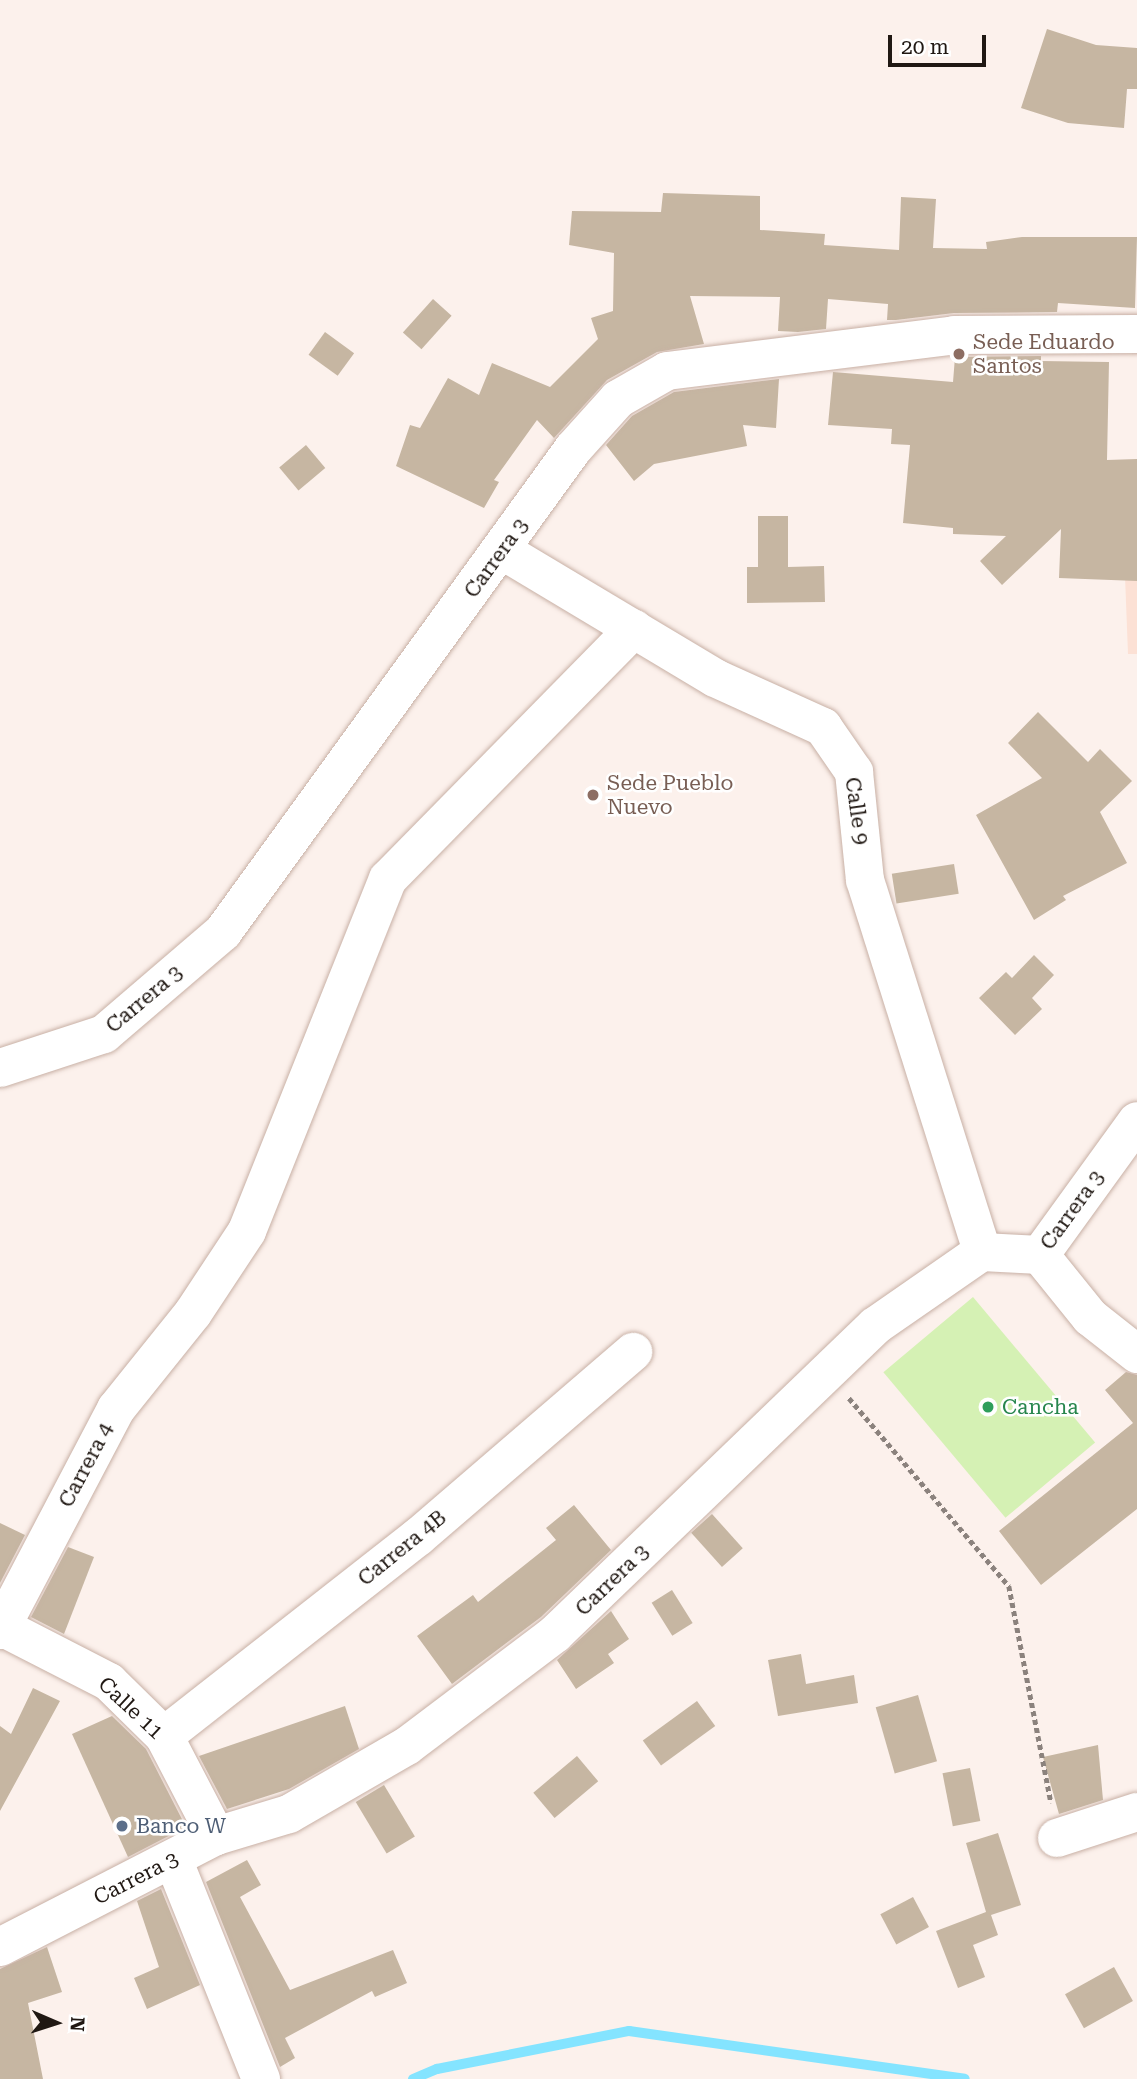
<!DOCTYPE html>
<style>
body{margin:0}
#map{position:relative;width:1137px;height:2079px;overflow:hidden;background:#fcf1ec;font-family:"Roboto Serif",serif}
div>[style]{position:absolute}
.built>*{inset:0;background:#fce1d5}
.green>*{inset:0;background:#d5f1b4;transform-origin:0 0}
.stream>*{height:10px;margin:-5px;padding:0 5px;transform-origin:5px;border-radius:5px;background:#84e4ff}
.building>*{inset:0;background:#c6b6a2;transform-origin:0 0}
.path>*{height:4.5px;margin-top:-2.25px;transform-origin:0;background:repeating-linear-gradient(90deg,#8b827d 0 5px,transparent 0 8.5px)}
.roads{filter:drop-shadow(0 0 2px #c8b0a5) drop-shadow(0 0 2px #c8b0a5)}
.minor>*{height:38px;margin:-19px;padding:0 19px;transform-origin:19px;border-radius:19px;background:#fff}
.dots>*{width:19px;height:19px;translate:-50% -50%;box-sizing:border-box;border:4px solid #fff;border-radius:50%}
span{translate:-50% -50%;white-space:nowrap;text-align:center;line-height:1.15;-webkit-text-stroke:5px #fff;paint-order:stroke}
.education-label{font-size:21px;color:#785e54}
.left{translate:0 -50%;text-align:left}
.street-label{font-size:21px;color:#201813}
.leisure-label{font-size:21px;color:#27864d}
.service-label{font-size:21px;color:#4e5e75}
.north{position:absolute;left:21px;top:1988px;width:70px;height:70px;-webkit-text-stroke:5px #fff;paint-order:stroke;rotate:93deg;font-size:19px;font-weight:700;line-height:28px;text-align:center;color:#201813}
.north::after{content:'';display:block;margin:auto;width:24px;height:32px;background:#201813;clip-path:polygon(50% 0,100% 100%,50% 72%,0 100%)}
.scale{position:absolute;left:888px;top:35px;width:98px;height:32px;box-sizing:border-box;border:4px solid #201813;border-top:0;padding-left:9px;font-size:21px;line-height:24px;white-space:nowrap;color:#201813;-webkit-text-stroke:5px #fff;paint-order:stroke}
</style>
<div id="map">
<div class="built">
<div style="clip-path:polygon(1137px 459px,1137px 654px,1128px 654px,1125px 576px)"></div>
</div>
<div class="green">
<div style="left:973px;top:1297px;width:190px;height:117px;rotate:50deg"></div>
</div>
<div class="stream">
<div style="left:413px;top:2079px;width:26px;rotate:-23deg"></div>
<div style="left:437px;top:2069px;width:196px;rotate:-11.2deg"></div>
<div style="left:629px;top:2031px;width:339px;rotate:8.1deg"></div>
</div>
<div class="building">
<div style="clip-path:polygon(1047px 29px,1096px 45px,1137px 48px,1137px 89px,1127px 89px,1124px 128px,1068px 123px,1021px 108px)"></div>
<div style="clip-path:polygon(663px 193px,760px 196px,760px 230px,825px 234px,824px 245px,899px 250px,901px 197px,936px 199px,933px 248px,987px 249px,986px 242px,1022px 237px,1137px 237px,1135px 308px,1058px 303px,1057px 312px,954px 313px,896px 320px,887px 320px,888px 304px,828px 299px,826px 329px,798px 332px,778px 331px,780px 297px,690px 296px,704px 344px,657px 352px,607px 380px,554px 438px,537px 420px,494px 480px,499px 482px,484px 508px,396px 466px,410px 425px,420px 428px,448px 378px,479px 395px,492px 363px,550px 387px,598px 339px,591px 318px,613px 311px,614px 253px,569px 245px,572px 211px,661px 212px)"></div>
<div style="left:433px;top:299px;width:25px;height:45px;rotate:42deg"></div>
<div style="left:325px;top:332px;width:36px;height:28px;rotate:36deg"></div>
<div style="clip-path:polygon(1041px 356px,1041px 361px,1109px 362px,1107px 460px,1137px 459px,1137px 581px,1059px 578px,1061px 529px,1002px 585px,980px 561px,1006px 536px,953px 534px,953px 528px,903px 523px,910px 445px,891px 444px,892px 429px,828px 425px,833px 372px,953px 382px,955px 357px)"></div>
<div style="clip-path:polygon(779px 379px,776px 428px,743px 425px,747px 446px,654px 464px,634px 481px,606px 445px,632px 416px,674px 392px)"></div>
<div style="left:306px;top:445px;width:30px;height:35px;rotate:50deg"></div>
<div style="clip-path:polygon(758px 516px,788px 516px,788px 567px,824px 566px,825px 602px,747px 603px,747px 567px,758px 567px)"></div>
<div style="clip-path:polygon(1038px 712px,1088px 762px,1100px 749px,1132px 781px,1100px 812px,1127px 863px,1063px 896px,1066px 900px,1034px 920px,976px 815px,1042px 778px,1008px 743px)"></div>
<div style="left:954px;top:864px;width:30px;height:63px;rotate:81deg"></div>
<div style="clip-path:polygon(1034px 955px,1054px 975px,1032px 998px,1042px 1009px,1015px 1035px,979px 998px,1006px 972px,1012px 978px)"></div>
<div style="clip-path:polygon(1126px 1372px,1137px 1375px,1137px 1509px,1041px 1585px,999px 1531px,1133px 1423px,1105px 1390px)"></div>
<div style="clip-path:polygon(574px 1505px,611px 1550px,541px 1617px,452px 1684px,417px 1636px,473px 1595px,478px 1602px,556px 1540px,546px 1528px)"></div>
<div style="left:712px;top:1514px;width:46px;height:28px;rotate:48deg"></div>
<div style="clip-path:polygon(0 1523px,25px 1535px,0 1583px)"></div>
<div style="clip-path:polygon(68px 1547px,94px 1557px,64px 1634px,31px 1617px)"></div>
<div style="left:672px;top:1590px;width:39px;height:24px;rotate:58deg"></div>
<div style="clip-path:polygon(611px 1611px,629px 1639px,608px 1654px,614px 1663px,576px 1689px,557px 1660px)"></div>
<div style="clip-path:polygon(801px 1654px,806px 1684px,854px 1675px,858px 1703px,778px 1716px,768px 1660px)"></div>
<div style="clip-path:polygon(33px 1688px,60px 1701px,0 1811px,0 1726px,11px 1734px)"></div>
<div style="left:918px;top:1695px;width:69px;height:44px;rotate:74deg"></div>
<div style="left:697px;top:1701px;width:31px;height:67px;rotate:54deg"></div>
<div style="clip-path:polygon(345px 1706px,359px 1749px,289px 1789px,227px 1809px,199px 1756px)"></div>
<div style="clip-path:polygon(112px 1716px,146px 1749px,186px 1827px,128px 1857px,72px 1734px)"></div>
<div style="clip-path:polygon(1098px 1745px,1103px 1800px,1059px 1814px,1043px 1757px)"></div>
<div style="left:577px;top:1756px;width:33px;height:57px;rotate:50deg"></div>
<div style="left:970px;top:1768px;width:54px;height:28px;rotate:79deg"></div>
<div style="left:384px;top:1785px;width:60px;height:33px;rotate:59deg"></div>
<div style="clip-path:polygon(998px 1833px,1021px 1905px,991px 1915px,998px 1935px,973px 1945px,985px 1977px,958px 1988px,936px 1931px,986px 1912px,966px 1843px)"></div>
<div style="clip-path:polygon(247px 1860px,261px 1885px,240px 1897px,290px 1990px,393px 1950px,407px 1983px,375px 1997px,372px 1991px,285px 2038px,295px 2058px,280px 2067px,206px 1882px)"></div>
<div style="clip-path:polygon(161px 1889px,200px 1985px,147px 2009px,134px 1978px,159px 1967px,137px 1901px)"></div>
<div style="left:913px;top:1897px;width:34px;height:37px;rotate:62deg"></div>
<div style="clip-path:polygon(47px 1947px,62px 1992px,28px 2003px,43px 2079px,0 2079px,0 1969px)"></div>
<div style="left:1114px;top:1967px;width:39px;height:56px;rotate:61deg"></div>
</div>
<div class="path">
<div style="left:849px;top:1398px;width:247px;rotate:49.6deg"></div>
<div style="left:1009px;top:1586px;width:221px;rotate:79deg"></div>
</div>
<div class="roads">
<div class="minor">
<div style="left:503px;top:551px;width:247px;rotate:30.9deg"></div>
<div style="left:715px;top:678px;width:119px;rotate:24.4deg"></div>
<div style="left:823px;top:727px;width:55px;rotate:55.4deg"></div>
<div style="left:854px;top:772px;width:109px;rotate:84.2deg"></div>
<div style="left:865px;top:880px;width:390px;rotate:72.5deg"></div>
<div style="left:0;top:1068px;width:109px;rotate:-18.1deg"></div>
<div style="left:104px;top:1034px;width:157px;rotate:-40.6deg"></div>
<div style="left:223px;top:932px;width:596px;rotate:-54.07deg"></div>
<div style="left:573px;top:449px;width:67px;rotate:-48deg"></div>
<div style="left:618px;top:399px;width:56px;rotate:-29.7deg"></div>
<div style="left:667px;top:371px;width:289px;rotate:-7.1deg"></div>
<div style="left:954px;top:335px;width:183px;rotate:-0.3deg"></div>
<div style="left:1040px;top:1255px;width:165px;rotate:-54.1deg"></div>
<div style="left:1040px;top:1255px;width:80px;rotate:51.1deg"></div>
<div style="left:1090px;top:1317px;width:60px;rotate:38.2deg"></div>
<div style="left:0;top:1626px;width:123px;rotate:27.2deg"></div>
<div style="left:109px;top:1682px;width:77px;rotate:44.5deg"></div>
<div style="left:164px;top:1736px;width:113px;rotate:62.5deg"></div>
<div style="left:0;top:1630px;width:250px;rotate:-62.3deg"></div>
<div style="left:116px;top:1409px;width:123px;rotate:-51.3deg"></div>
<div style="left:193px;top:1313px;width:98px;rotate:-56.6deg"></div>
<div style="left:247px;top:1231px;width:379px;rotate:-68.2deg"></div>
<div style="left:388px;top:879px;width:351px;rotate:-45.5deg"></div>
<div style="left:164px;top:1736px;width:323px;rotate:-38.1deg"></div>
<div style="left:418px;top:1537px;width:284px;rotate:-40.7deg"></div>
<div style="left:1057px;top:1838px;width:84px;rotate:-18deg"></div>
<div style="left:173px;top:1859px;width:237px;rotate:68.2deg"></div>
<div style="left:0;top:1947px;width:243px;rotate:-27.2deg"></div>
<div style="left:216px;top:1836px;width:76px;rotate:-16.8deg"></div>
<div style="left:289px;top:1814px;width:136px;rotate:-30deg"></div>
<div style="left:407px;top:1746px;width:186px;rotate:-37.1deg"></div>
<div style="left:555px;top:1634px;width:444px;rotate:-43.9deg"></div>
<div style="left:875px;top:1326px;width:130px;rotate:-34.7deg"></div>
<div style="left:982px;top:1252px;width:58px;rotate:3deg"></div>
</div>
</div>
<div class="dots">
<div style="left:959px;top:354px;background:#8d6e63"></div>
<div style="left:593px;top:795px;background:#8d6e63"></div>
<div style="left:988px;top:1407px;background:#2e9e5b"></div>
<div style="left:122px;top:1826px;background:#5c6f8a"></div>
</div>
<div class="education-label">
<span class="left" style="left:973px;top:354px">Sede Eduardo<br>Santos</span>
<span class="left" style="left:607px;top:795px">Sede Pueblo<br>Nuevo</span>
</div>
<div class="street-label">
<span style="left:496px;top:558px;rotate:-54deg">Carrera 3</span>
<span style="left:857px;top:811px;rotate:82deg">Calle 9</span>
<span style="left:144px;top:999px;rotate:-40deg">Carrera 3</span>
<span style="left:1072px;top:1210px;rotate:-54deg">Carrera 3</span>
<span style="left:86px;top:1465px;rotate:-62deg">Carrera 4</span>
<span style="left:402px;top:1548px;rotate:-39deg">Carrera 4B</span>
<span style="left:612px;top:1580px;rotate:-44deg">Carrera 3</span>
<span style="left:131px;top:1708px;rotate:43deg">Calle 11</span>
<span style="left:136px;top:1878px;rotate:-27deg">Carrera 3</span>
</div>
<div class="leisure-label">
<span class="left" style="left:1002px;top:1407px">Cancha</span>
</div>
<div class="service-label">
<span class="left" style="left:136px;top:1826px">Banco W</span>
</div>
<div class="north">N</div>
<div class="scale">20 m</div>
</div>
